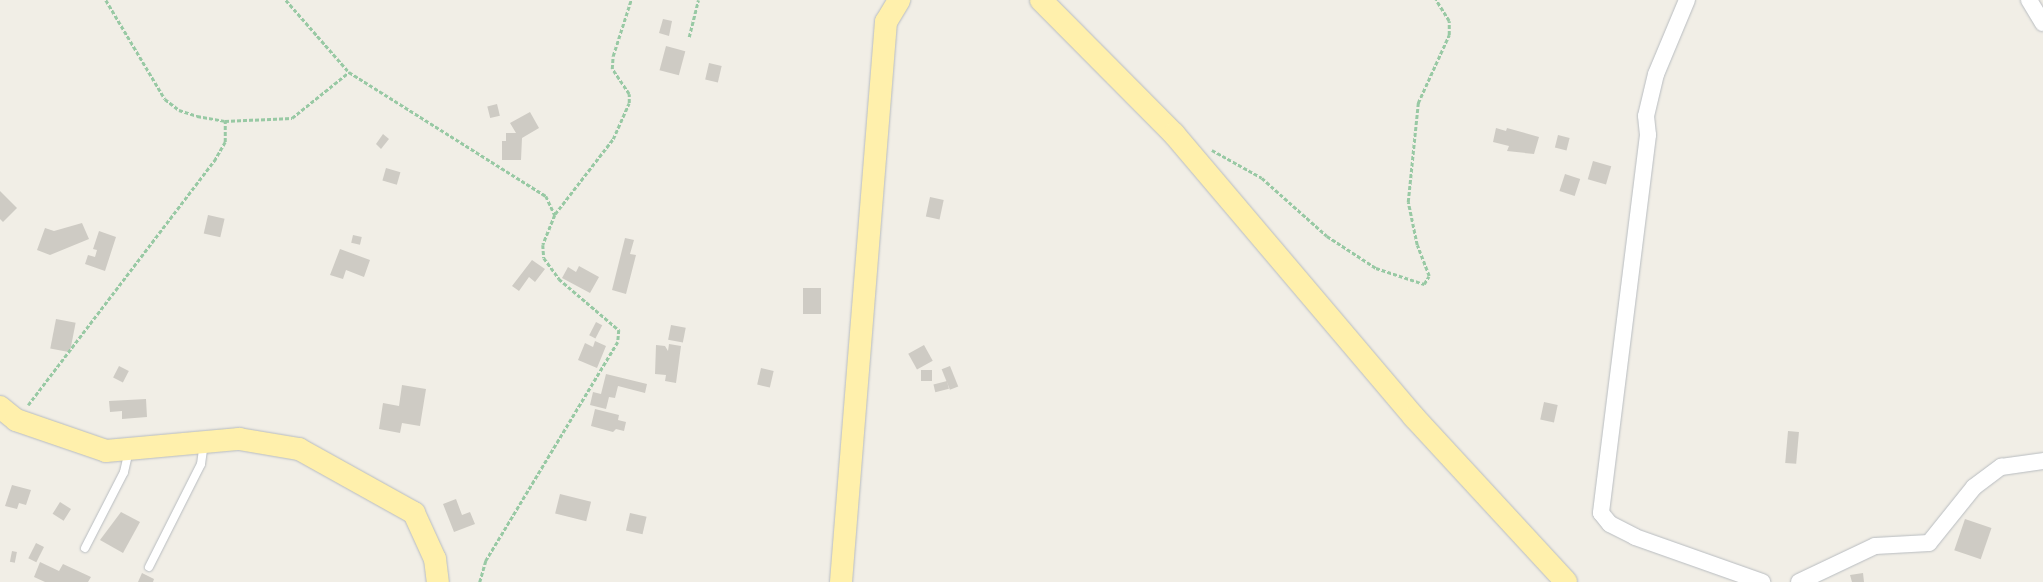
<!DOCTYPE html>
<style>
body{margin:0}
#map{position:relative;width:2043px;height:582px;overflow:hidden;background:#f1eee6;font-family:"DM Sans",sans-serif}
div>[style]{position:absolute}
.building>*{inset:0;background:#cecbc4;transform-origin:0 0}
.path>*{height:2.5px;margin-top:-1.25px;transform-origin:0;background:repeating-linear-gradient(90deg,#98c9a4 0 4px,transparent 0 6px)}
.roads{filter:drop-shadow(0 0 1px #b8bcc0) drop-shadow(0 0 1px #b8bcc0)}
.service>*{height:8px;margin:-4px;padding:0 4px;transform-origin:4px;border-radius:4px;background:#fff}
.minor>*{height:16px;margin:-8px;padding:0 8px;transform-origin:8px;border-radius:8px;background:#fff}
.primary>*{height:22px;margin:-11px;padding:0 11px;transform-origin:11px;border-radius:11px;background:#fff0ac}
span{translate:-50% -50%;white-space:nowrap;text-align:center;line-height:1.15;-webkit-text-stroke:3.5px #fff;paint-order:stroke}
</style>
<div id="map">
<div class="building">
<div style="clip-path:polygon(663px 19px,672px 21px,669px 36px,659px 33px)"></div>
<div style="left:666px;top:46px;width:20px;height:25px;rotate:15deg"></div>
<div style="left:709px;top:63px;width:13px;height:17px;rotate:13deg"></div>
<div style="left:497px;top:104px;width:12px;height:10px;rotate:76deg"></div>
<div style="clip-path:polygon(530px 112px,539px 128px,522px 138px,521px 160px,502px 160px,502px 141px,506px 141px,506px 133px,516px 133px,510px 123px)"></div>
<div style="clip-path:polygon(1496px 128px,1506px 131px,1507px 128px,1539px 137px,1534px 154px,1507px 151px,1509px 146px,1493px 142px)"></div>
<div style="clip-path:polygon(383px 134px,389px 139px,381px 149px,376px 144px)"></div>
<div style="left:1558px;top:135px;width:12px;height:13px;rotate:14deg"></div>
<div style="left:1593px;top:161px;width:19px;height:19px;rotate:16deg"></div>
<div style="left:386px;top:168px;width:15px;height:13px;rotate:16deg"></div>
<div style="left:1565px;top:174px;width:16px;height:18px;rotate:18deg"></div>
<div style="clip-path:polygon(0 191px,17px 208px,3px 222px,0 219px)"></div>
<div style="left:930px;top:197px;width:14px;height:20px;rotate:12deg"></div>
<div style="left:208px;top:215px;width:17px;height:19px;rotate:13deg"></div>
<div style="clip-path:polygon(82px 223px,89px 239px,50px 255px,37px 250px,45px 228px,54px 231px)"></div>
<div style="clip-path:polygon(99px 231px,116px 237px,105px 271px,85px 264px,88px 255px,95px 257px,97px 250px,93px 249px)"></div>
<div style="left:353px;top:235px;width:9px;height:8px;rotate:13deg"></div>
<div style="clip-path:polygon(625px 238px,634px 240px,630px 254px,636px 255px,626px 294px,612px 290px)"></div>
<div style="clip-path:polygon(340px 249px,370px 260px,364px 277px,346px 270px,343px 279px,330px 275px)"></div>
<div style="clip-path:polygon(532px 260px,545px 269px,535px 282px,529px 277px,519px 291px,512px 286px)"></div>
<div style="clip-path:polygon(579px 266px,599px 277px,590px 293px,562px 278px,568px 267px,576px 272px)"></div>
<div style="left:803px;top:288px;width:18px;height:26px"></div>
<div style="left:56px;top:319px;width:20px;height:30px;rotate:11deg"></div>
<div style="left:596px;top:322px;width:7px;height:15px;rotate:27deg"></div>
<div style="left:671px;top:325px;width:15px;height:15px;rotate:11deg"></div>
<div style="clip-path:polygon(595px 341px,606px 346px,597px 368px,578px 360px,585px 343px,593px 347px)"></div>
<div style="clip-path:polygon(669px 344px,681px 346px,676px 383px,665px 381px,666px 375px,655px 374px,656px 345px,665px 346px,668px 351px)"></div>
<div style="left:924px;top:345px;width:18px;height:18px;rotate:61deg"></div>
<div style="left:119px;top:366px;width:11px;height:13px;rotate:27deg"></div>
<div style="left:950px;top:366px;width:22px;height:9px;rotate:68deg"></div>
<div style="left:761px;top:368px;width:13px;height:17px;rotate:13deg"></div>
<div style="left:921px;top:370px;width:11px;height:11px"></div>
<div style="clip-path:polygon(606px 374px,647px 384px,645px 393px,618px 386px,615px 398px,609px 397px,606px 409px,590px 405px,593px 392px,601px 394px)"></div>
<div style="left:947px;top:381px;width:8px;height:14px;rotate:76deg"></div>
<div style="clip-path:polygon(402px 385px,426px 389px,420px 426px,402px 423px,400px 433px,379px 429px,383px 403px,399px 406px)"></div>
<div style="clip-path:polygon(146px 399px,147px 417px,122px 419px,122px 411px,110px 412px,109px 401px)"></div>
<div style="left:1544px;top:402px;width:14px;height:18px;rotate:12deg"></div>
<div style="clip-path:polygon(595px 409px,619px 415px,618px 420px,626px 422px,624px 431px,616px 429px,613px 432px,591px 426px)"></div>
<div style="left:1788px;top:431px;width:11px;height:32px;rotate:5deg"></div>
<div style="clip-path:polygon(12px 485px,31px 490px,26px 505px,19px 503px,17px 509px,5px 506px)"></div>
<div style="left:560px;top:494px;width:32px;height:20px;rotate:14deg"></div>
<div style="clip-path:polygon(456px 499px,462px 515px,470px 512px,475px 524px,454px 532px,443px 504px)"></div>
<div style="left:60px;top:502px;width:13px;height:14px;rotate:32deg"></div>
<div style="clip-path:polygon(121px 512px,140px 522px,123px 553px,100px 540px)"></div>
<div style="left:630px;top:513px;width:17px;height:18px;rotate:13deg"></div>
<div style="left:1965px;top:519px;width:28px;height:33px;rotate:19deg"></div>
<div style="left:36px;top:543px;width:9px;height:17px;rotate:27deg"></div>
<div style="left:12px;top:551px;width:5px;height:11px;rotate:11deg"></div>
<div style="clip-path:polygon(40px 562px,59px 571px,63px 564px,91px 577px,88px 582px,45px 582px,34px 577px)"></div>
<div style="clip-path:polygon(142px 573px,154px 579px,153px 582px,138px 582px)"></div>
<div style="clip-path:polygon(1863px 573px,1864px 582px,1852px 582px,1850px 575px)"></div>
</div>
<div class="path">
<div style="left:106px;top:0;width:115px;rotate:59.2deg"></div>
<div style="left:165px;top:99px;width:18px;rotate:38deg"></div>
<div style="left:179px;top:110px;width:19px;rotate:18deg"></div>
<div style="left:197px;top:116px;width:28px;rotate:10deg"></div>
<div style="left:225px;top:121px;width:67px;rotate:-2.6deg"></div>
<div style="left:292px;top:118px;width:73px;rotate:-38.9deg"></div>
<div style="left:286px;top:0;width:96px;rotate:48.8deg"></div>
<div style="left:349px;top:72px;width:233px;rotate:32.2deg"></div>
<div style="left:546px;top:196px;width:21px;rotate:65deg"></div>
<div style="left:555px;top:215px;width:32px;rotate:112deg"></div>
<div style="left:543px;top:245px;width:13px;rotate:86deg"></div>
<div style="left:544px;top:258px;width:26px;rotate:54deg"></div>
<div style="left:559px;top:279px;width:79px;rotate:40.4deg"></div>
<div style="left:619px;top:330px;width:12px;rotate:95deg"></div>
<div style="left:618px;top:342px;width:256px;rotate:121.1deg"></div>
<div style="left:486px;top:561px;width:22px;rotate:106deg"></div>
<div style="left:689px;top:37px;width:38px;rotate:-76deg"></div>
<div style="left:1212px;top:150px;width:57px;rotate:29.2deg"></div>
<div style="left:1262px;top:178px;width:87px;rotate:41.7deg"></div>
<div style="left:1327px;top:236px;width:59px;rotate:33.1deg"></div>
<div style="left:1376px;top:268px;width:51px;rotate:18.4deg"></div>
<div style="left:1424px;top:284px;width:9px;rotate:-58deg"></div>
<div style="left:1429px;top:276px;width:33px;rotate:-111deg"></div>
<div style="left:1417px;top:245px;width:44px;rotate:-101.8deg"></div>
<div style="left:1408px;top:202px;width:100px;rotate:-84.2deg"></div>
<div style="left:1418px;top:103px;width:75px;rotate:-65.5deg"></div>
<div style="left:1449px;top:35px;width:14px;rotate:-90deg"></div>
<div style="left:1449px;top:21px;width:25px;rotate:-122deg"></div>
<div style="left:555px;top:214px;width:95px;rotate:-52.3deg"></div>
<div style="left:613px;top:139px;width:39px;rotate:-66deg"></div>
<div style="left:629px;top:103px;width:9px;rotate:-90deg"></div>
<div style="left:629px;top:94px;width:30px;rotate:-124deg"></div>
<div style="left:612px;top:69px;width:13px;rotate:-86deg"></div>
<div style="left:613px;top:56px;width:59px;rotate:-72.2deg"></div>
<div style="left:28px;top:405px;width:307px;rotate:-52.7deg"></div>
<div style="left:214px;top:161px;width:22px;rotate:-60deg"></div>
<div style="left:225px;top:142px;width:21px;rotate:-90deg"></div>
</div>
<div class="roads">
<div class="service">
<div style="left:85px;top:548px;width:85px;rotate:-62.8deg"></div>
<div style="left:124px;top:472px;width:23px;rotate:-77deg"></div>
<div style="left:149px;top:567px;width:115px;rotate:-63.2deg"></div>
<div style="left:201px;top:464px;width:22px;rotate:-82deg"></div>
</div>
<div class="minor">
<div style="left:1687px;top:0;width:80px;rotate:112.7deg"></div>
<div style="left:1656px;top:74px;width:43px;rotate:103.4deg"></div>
<div style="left:1646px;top:116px;width:19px;rotate:84deg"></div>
<div style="left:1648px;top:135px;width:381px;rotate:97.1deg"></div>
<div style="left:1601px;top:513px;width:14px;rotate:51deg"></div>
<div style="left:1610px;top:524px;width:28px;rotate:27deg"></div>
<div style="left:1635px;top:537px;width:135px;rotate:19.5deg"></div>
<div style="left:2029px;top:0;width:27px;rotate:59deg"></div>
<div style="left:1799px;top:582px;width:84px;rotate:-25.3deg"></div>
<div style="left:1875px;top:546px;width:54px;rotate:-3.2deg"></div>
<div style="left:1929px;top:543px;width:72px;rotate:-51.2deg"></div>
<div style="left:1974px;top:487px;width:34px;rotate:-37deg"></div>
<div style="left:2001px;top:467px;width:42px;rotate:-8.1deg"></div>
</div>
<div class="primary">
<div style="left:1041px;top:0;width:189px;rotate:45.2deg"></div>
<div style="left:1174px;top:134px;width:371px;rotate:49.7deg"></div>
<div style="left:1414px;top:417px;width:224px;rotate:47.3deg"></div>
<div style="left:0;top:407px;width:21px;rotate:39deg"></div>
<div style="left:16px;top:420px;width:95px;rotate:19deg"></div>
<div style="left:106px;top:451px;width:134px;rotate:-5.2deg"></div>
<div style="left:239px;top:439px;width:61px;rotate:9.5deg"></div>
<div style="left:299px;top:449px;width:132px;rotate:29.1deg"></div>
<div style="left:414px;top:513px;width:51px;rotate:65.5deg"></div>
<div style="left:435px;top:559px;width:23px;rotate:83deg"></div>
<div style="left:841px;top:582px;width:562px;rotate:-85.41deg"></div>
<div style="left:886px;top:22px;width:26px;rotate:-59deg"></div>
</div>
</div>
</div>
